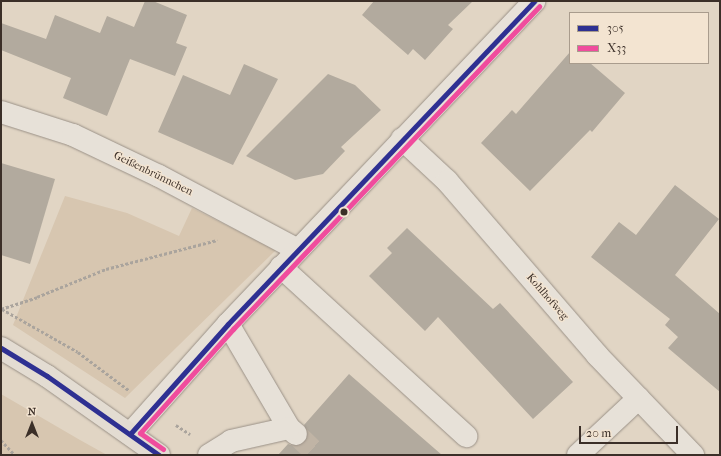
<!DOCTYPE html>
<meta charset="utf-8">
<style>
body{margin:0}
#map{position:relative;width:721px;height:456px;overflow:hidden;background:#e1d5c4;font-family:"IM FELL French Canon",serif}
div>[style]{position:absolute}
.green>*{inset:0;background:#d7c6b0}
.building>*{inset:0;background:#b2aa9e}
.minor-tunnel>*{height:22px;margin-top:-11px;transform-origin:0;background:repeating-linear-gradient(90deg,#c0b4a5 0 22px,transparent 0 33px)}
.path>*{height:2.5px;margin-top:-1.25px;transform-origin:0;background:repeating-linear-gradient(90deg,#aaa49d 0 3px,transparent 0 5px)}
.roads{filter:drop-shadow(0 0 1px #9a9187) drop-shadow(0 0 1px #9a9187)}
.minor>*{height:22px;margin:-11px;padding:0 11px;transform-origin:11px;border-radius:11px;background:#e7e1d8}
.major>*{height:22px;margin:-11px;padding:0 11px;transform-origin:11px;border-radius:11px;background:#e3dcd2}
.bus-1>*{height:5px;margin:-2.5px;padding:0 2.5px;transform-origin:2.5px;border-radius:2.5px;background:#2e3092}
.bus-2>*{height:5px;margin:-2.5px;padding:0 2.5px;transform-origin:2.5px;border-radius:2.5px;background:#f04c9d}
.dots>*{width:11px;height:11px;translate:-50% -50%;box-sizing:border-box;border:2px solid #f3e4d1;border-radius:50%}
span{translate:-50% -50%;white-space:nowrap;text-align:center;line-height:1.15;-webkit-text-stroke:3px #f3e4d1;paint-order:stroke}
.street-label{font-size:11px;color:#3b2f28}
.frame{position:absolute;inset:0;border:2px solid #3b2f28;pointer-events:none}
.legend{position:absolute;left:569px;top:12px;width:140px;height:52px;box-sizing:border-box;background:#f3e4d1;border:1px solid #a99c8d;margin:0;padding:5px 7px;list-style:none;font-size:12px;color:#3b2f28}
.legend li{display:flex;align-items:center;gap:8px;height:20px}
.legend b{width:20px;border:1px solid #a99c8d}
.north{position:absolute;left:12px;top:404px;width:40px;height:40px;-webkit-text-stroke:3px #f3e4d1;paint-order:stroke;rotate:0deg;font-size:11px;font-weight:700;line-height:16px;text-align:center;color:#3b2f28}
.north::after{content:'';display:block;margin:auto;width:14px;height:18px;background:#3b2f28;clip-path:polygon(50% 0,100% 100%,50% 72%,0 100%)}
.scale{position:absolute;left:579px;top:426px;width:99px;height:18px;box-sizing:border-box;border:2px solid #3b2f28;border-top:0;padding-left:5px;font-size:12px;line-height:14px;white-space:nowrap;color:#3b2f28;-webkit-text-stroke:3px #f3e4d1;paint-order:stroke}
</style>
<div id="map">
<div class="green">
<div style="clip-path:polygon(65px 196px,127px 213px,179px 236px,192px 208px,276px 250px,125px 398px,13px 325px)"></div>
<div style="clip-path:polygon(1px 394px,80px 440px,107px 455px,1px 455px)"></div>
</div>
<div class="building">
<div style="clip-path:polygon(145px 1px,153px 1px,187px 15px,176px 43px,187px 47px,175px 76px,130px 59px,107px 116px,63px 98px,71px 78px,1px 50px,1px 23px,46px 39px,55px 15px,100px 33px,107px 16px,134px 27px)"></div>
<div style="clip-path:polygon(374px 1px,473px 1px,448px 25px,453px 29px,425px 60px,413px 49px,408px 55px,362px 15px)"></div>
<div style="clip-path:polygon(570px 52px,570px 63px,590px 63px,625px 93px,592px 132px,590px 130px,530px 191px,481px 143px,512px 110px,516px 114px)"></div>
<div style="clip-path:polygon(244px 64px,278px 79px,233px 165px,158px 132px,183px 75px,230px 95px)"></div>
<div style="clip-path:polygon(328px 74px,355px 85px,381px 110px,341px 147px,345px 151px,323px 174px,295px 180px,246px 156px)"></div>
<div style="clip-path:polygon(1px 163px,55px 179px,30px 264px,1px 255px)"></div>
<div style="clip-path:polygon(675px 185px,719px 219px,675px 275px,720px 314px,720px 392px,668px 348px,678px 337px,665px 325px,670px 319px,591px 257px,619px 222px,636px 235px)"></div>
<div style="clip-path:polygon(407px 228px,493px 309px,500px 303px,573px 382px,533px 419px,438px 317px,425px 331px,369px 276px,392px 253px,387px 248px)"></div>
<div style="clip-path:polygon(349px 374px,412px 429px,442px 455px,278px 455px,288px 444px,294px 446px,305px 442px,308px 436px,304px 425px)"></div>
</div>
<div class="minor-tunnel">
<div style="left:296px;top:434px;width:30px;rotate:44deg"></div>
</div>
<div class="path">
<div style="left:1px;top:309px;width:38px;rotate:-18deg"></div>
<div style="left:37px;top:297px;width:74px;rotate:-22.1deg"></div>
<div style="left:106px;top:269px;width:115px;rotate:-14.6deg"></div>
<div style="left:2px;top:309px;width:87px;rotate:29.5deg"></div>
<div style="left:78px;top:352px;width:65px;rotate:36.9deg"></div>
<div style="left:176px;top:425px;width:17px;rotate:33deg"></div>
<div style="left:1px;top:440px;width:21px;rotate:47deg"></div>
</div>
<div class="roads">
<div class="minor">
<div style="left:1px;top:112px;width:76px;rotate:17.7deg"></div>
<div style="left:73px;top:135px;width:95px;rotate:25.5deg"></div>
<div style="left:159px;top:176px;width:157px;rotate:28deg"></div>
<div style="left:402px;top:139px;width:62px;rotate:43deg"></div>
<div style="left:447px;top:181px;width:230px;rotate:49.2deg"></div>
<div style="left:597px;top:355px;width:139px;rotate:46.2deg"></div>
<div style="left:281px;top:267px;width:251px;rotate:42.4deg"></div>
<div style="left:228px;top:324px;width:121px;rotate:59.6deg"></div>
<div style="left:289px;top:428px;width:9px;rotate:41deg"></div>
<div style="left:130px;top:434px;width:147px;rotate:-48.3deg"></div>
<div style="left:228px;top:324px;width:445px;rotate:-46.5deg"></div>
<div style="left:209px;top:455px;width:26px;rotate:-32deg"></div>
<div style="left:231px;top:441px;width:59px;rotate:-12.6deg"></div>
<div style="left:578px;top:455px;width:83px;rotate:-43.1deg"></div>
</div>
<div class="major">
<div style="left:1px;top:348px;width:54px;rotate:31.3deg"></div>
<div style="left:47px;top:376px;width:137px;rotate:35.2deg"></div>
</div>
</div>
<div class="bus-1">
<div style="left:1px;top:348px;width:54px;rotate:31.3deg"></div>
<div style="left:47px;top:376px;width:137px;rotate:35.2deg"></div>
<div style="left:130px;top:434px;width:147px;rotate:-48.3deg"></div>
<div style="left:228px;top:324px;width:445px;rotate:-46.5deg"></div>
</div>
<div class="bus-2">
<div style="left:163px;top:449px;width:28px;rotate:-145deg"></div>
<div style="left:140px;top:433px;width:140px;rotate:-48.2deg"></div>
<div style="left:233px;top:329px;width:445px;rotate:-46.5deg"></div>
</div>
<div class="dots">
<div style="left:344px;top:212px;background:#3b2f28"></div>
</div>
<div class="street-label">
<span style="left:153px;top:174px;rotate:26deg">Geißenbrünnchen</span>
<span style="left:547px;top:297px;rotate:49deg">Kohlhofweg</span>
</div>
<div class="frame"></div>
<ul class="legend">
<li><b style="height:5px;background:#2e3092"></b>305</li>
<li><b style="height:5px;background:#f04c9d"></b>X33</li>
</ul>
<div class="north">N</div>
<div class="scale">20 m</div>
</div>
